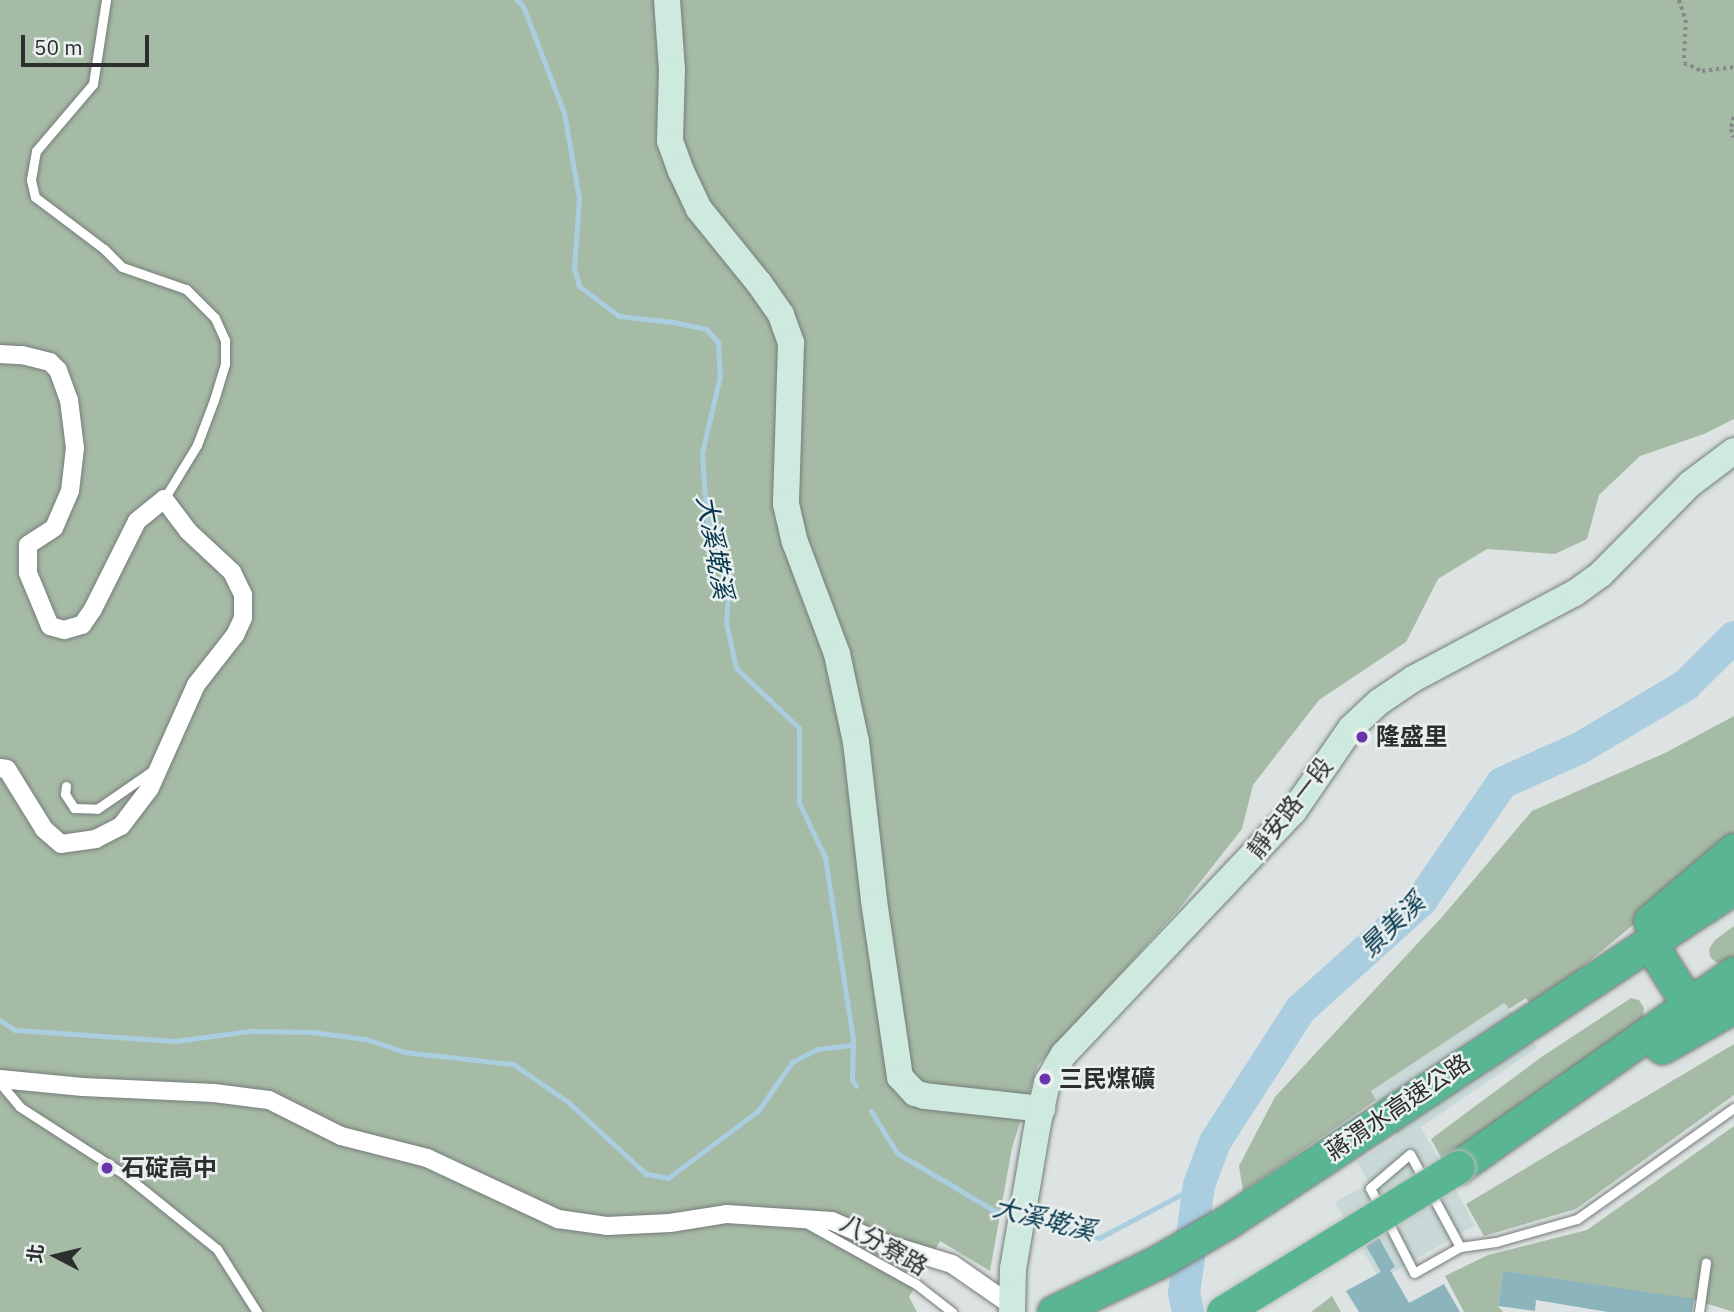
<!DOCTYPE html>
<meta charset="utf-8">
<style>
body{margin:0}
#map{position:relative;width:1734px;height:1312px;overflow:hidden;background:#dce3e2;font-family:"IBM Plex Sans","Noto Sans TC",sans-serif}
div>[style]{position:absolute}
.built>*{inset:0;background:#c8d9d7}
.green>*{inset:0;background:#a6bba5}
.stream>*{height:5px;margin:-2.5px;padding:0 2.5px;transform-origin:2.5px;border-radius:2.5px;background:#aacde0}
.river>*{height:32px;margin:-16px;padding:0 16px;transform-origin:16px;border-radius:16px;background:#aacde0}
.building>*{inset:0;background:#8bb4bc}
.path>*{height:3.5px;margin-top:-1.75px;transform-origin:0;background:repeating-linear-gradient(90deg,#858a89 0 3.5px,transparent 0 7px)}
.roads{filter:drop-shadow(0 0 2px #767c7b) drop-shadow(0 0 2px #767c7b)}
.lane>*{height:9px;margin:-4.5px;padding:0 4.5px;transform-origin:4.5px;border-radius:4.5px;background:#fff}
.street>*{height:18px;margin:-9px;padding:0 9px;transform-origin:9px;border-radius:9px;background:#fff}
.secondary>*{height:26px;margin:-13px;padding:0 13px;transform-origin:13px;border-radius:13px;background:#cee9de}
.highway>*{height:33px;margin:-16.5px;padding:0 16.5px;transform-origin:16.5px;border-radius:16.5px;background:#5ab692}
.bridges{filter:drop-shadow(0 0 2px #bcbcbc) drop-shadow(0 0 2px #bcbcbc)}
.highway-bridge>*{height:33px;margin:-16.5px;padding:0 16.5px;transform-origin:16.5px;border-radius:16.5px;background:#5ab692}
.dots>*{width:19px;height:19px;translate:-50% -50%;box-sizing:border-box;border:4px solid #e9f0ef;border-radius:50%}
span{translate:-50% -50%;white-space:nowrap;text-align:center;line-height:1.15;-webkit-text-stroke:5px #e9f0ef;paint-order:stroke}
.poi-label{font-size:24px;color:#2d2f2f;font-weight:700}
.left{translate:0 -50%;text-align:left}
.street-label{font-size:24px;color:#2d2f2f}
.water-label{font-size:26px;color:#06374c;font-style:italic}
.north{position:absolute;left:21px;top:1221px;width:70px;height:70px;-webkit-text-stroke:5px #e9f0ef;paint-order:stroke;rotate:277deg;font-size:19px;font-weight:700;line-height:28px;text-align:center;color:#2d2f2f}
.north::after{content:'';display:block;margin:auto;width:24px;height:32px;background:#2d2f2f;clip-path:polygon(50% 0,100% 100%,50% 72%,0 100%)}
.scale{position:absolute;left:21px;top:35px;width:128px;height:32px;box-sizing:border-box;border:4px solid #2d2f2f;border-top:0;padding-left:9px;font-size:21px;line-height:24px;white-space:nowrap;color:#2d2f2f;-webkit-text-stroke:5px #e9f0ef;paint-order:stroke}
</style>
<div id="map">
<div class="built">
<div style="clip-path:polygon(1504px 1003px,1537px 1048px,1421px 1127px,1475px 1225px,1380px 1280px,1335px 1202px,1369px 1183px,1357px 1162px,1398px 1136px,1371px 1091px)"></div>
</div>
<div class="green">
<div style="clip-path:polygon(0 0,1734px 0,1734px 419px,1704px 434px,1640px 456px,1599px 495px,1587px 539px,1555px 554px,1487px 549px,1438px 579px,1406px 642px,1319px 700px,1253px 785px,1242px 829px,1178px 910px,1038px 1065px,1012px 1148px,990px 1271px,940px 1241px,909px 1297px,917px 1312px,0 1312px)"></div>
<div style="clip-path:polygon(1734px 716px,1734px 841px,1533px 1008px,1526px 998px,1509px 1009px,1504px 1003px,1371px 1091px,1376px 1100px,1243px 1191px,1239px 1166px,1275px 1097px,1442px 917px,1532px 811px,1665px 753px)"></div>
<div style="clip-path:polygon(1734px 926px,1734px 960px,1717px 963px,1710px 957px,1709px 949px,1715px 940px)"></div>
<div style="clip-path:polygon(1631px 998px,1639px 1000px,1644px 1008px,1643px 1019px,1445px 1165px,1431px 1139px,1540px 1058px)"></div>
<div style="clip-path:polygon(1734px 1044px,1734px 1095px,1576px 1209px,1484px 1236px,1466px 1204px)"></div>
<div style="clip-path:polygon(1734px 1126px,1734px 1312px,1695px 1300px,1503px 1271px,1498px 1306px,1503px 1312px,1464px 1312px,1445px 1276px,1488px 1255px,1587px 1230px)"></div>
<div style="clip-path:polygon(1332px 1296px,1341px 1312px,1311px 1312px)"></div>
</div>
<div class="stream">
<div style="left:517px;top:0;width:8px;rotate:45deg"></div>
<div style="left:523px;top:6px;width:115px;rotate:69deg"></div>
<div style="left:564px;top:113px;width:86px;rotate:80deg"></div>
<div style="left:579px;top:198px;width:70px;rotate:94.1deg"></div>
<div style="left:574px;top:268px;width:19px;rotate:74deg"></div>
<div style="left:579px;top:286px;width:50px;rotate:36.9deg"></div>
<div style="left:619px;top:316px;width:54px;rotate:6.3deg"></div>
<div style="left:673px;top:322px;width:34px;rotate:12deg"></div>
<div style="left:706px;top:329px;width:18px;rotate:47deg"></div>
<div style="left:718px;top:342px;width:34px;rotate:87deg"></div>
<div style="left:720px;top:376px;width:79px;rotate:103.2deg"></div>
<div style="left:702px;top:453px;width:62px;rotate:86.3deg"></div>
<div style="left:706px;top:515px;width:83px;rotate:74.6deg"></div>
<div style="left:728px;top:595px;width:28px;rotate:94deg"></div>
<div style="left:726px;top:623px;width:46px;rotate:77.5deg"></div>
<div style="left:736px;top:668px;width:87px;rotate:43.6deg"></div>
<div style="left:799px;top:728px;width:75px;rotate:90deg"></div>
<div style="left:799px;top:803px;width:60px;rotate:64.3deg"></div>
<div style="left:825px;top:857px;width:184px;rotate:81.3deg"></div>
<div style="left:853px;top:1039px;width:41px;rotate:91.4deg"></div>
<div style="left:852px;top:1080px;width:7px;rotate:56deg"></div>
<div style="left:0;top:1020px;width:18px;rotate:34deg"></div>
<div style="left:15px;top:1030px;width:161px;rotate:3.9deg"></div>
<div style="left:176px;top:1041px;width:74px;rotate:-7.8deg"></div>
<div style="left:249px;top:1031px;width:63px;rotate:0.9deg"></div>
<div style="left:312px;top:1032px;width:54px;rotate:7.4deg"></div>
<div style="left:366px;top:1039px;width:40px;rotate:18.9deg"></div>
<div style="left:404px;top:1052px;width:110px;rotate:6.3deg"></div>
<div style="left:513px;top:1064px;width:67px;rotate:34.6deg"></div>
<div style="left:568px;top:1102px;width:106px;rotate:42.7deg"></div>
<div style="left:646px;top:1174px;width:22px;rotate:10deg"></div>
<div style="left:668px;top:1178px;width:112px;rotate:-36.7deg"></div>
<div style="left:758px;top:1111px;width:60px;rotate:-55.2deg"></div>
<div style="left:792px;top:1062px;width:29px;rotate:-27deg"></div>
<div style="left:818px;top:1049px;width:35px;rotate:-7deg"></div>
<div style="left:871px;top:1111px;width:49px;rotate:58.2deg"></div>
<div style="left:897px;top:1153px;width:112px;rotate:30.7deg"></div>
<div style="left:993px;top:1210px;width:21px;rotate:14deg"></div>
<div style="left:1029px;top:1220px;width:72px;rotate:14.4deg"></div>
<div style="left:1099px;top:1238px;width:113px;rotate:-27.9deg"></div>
</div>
<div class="river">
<div style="left:1188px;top:1312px;width:19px;rotate:-102deg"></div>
<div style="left:1184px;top:1293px;width:109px;rotate:-82.1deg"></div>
<div style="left:1199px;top:1185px;width:46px;rotate:-69.6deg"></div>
<div style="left:1215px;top:1142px;width:157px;rotate:-57.2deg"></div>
<div style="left:1300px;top:1010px;width:163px;rotate:-42deg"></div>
<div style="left:1421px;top:901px;width:143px;rotate:-55.5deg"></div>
<div style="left:1502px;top:783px;width:85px;rotate:-24.2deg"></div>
<div style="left:1580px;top:748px;width:123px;rotate:-30.7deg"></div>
<div style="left:1686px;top:685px;width:68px;rotate:-45deg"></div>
</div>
<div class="building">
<div style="clip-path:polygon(1379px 1238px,1395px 1267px,1390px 1270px,1409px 1303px,1444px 1284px,1460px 1312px,1359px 1312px,1346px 1291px,1381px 1272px,1366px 1246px)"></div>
<div style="clip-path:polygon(1503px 1271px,1694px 1299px,1692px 1312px,1608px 1312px,1536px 1300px,1535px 1311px,1498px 1306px)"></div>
</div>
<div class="path">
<div style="left:1679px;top:0;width:21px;rotate:71deg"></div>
<div style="left:1686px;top:20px;width:43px;rotate:92.7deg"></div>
<div style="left:1684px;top:63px;width:20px;rotate:24deg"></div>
<div style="left:1702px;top:71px;width:32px;rotate:-7deg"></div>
<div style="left:1734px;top:117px;width:12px;rotate:104deg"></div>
<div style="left:1731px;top:129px;width:9px;rotate:72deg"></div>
</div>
<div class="roads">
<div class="lane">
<div style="left:106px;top:0;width:85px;rotate:98.8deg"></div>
<div style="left:93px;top:84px;width:88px;rotate:130.4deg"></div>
<div style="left:36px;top:151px;width:29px;rotate:100deg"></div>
<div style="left:31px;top:180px;width:17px;rotate:77deg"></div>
<div style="left:35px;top:197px;width:86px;rotate:37deg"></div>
<div style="left:104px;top:249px;width:25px;rotate:45deg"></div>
<div style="left:122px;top:267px;width:68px;rotate:19deg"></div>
<div style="left:186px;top:289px;width:41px;rotate:45deg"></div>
<div style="left:215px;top:318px;width:24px;rotate:66deg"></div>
<div style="left:225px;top:340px;width:24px;rotate:90deg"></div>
<div style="left:225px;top:364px;width:38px;rotate:107deg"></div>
<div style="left:214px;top:400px;width:48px;rotate:110.7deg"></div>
<div style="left:197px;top:445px;width:63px;rotate:121.4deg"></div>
<div style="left:66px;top:786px;width:8px;rotate:97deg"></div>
<div style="left:65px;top:794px;width:17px;rotate:57deg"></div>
<div style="left:74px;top:808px;width:23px;rotate:2deg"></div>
<div style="left:97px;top:809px;width:70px;rotate:-34.6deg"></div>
<div style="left:0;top:1083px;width:31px;rotate:50deg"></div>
<div style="left:20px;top:1107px;width:124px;rotate:32.8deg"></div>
<div style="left:124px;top:1174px;width:119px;rotate:38.9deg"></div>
<div style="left:217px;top:1249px;width:75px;rotate:57.6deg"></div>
<div style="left:1380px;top:1207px;width:21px;rotate:-118deg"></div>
<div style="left:1370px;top:1188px;width:52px;rotate:-40.4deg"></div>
<div style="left:1410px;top:1154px;width:106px;rotate:61.7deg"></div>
<div style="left:1387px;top:1220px;width:59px;rotate:63deg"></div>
<div style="left:1414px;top:1273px;width:53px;rotate:-29.5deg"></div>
<div style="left:1460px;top:1247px;width:36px;rotate:-8deg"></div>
<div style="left:1496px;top:1242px;width:84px;rotate:-15.9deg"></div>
<div style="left:1577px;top:1219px;width:192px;rotate:-35.3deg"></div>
<div style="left:808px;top:1224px;width:124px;rotate:29.1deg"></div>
<div style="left:916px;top:1284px;width:46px;rotate:37.9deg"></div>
<div style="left:1699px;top:1312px;width:50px;rotate:-82deg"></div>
</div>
<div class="street">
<div style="left:0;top:354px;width:22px;rotate:3deg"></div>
<div style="left:22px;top:355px;width:29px;rotate:14deg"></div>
<div style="left:50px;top:362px;width:11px;rotate:45deg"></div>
<div style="left:58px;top:370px;width:32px;rotate:70deg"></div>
<div style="left:69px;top:400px;width:48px;rotate:82.9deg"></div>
<div style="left:75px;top:448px;width:43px;rotate:96.6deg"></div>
<div style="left:70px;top:491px;width:40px;rotate:113.4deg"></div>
<div style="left:54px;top:528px;width:31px;rotate:147deg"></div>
<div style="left:28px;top:545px;width:28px;rotate:90deg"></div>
<div style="left:28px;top:573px;width:57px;rotate:67.5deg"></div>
<div style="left:50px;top:626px;width:15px;rotate:16deg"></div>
<div style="left:64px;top:630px;width:19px;rotate:-16deg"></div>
<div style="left:82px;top:625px;width:19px;rotate:-55deg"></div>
<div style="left:93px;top:609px;width:98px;rotate:-63.4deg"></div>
<div style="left:137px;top:521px;width:35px;rotate:-39deg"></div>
<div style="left:164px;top:499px;width:40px;rotate:53deg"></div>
<div style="left:188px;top:531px;width:60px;rotate:43deg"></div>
<div style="left:232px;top:572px;width:25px;rotate:64deg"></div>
<div style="left:243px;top:595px;width:23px;rotate:90deg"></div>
<div style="left:243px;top:618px;width:19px;rotate:115deg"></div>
<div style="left:235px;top:635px;width:63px;rotate:128deg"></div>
<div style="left:196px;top:685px;width:113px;rotate:114.1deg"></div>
<div style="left:150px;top:788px;width:48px;rotate:127.3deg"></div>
<div style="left:121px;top:826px;width:28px;rotate:153deg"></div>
<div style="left:96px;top:839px;width:35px;rotate:172deg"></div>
<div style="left:61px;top:844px;width:23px;rotate:-139deg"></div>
<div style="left:44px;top:829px;width:70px;rotate:-121.7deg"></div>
<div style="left:7px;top:769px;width:7px;rotate:-172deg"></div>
<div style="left:0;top:1079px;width:83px;rotate:5.5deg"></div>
<div style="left:83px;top:1087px;width:131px;rotate:2.6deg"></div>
<div style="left:214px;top:1093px;width:55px;rotate:7.3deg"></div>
<div style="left:269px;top:1100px;width:80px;rotate:26.6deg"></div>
<div style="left:341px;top:1136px;width:89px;rotate:14.3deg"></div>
<div style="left:427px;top:1158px;width:145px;rotate:25deg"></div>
<div style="left:558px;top:1219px;width:49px;rotate:8.1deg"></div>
<div style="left:607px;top:1226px;width:63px;rotate:-2.7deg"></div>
<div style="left:670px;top:1223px;width:58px;rotate:-9deg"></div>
<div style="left:727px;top:1214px;width:105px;rotate:3.8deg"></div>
<div style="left:832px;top:1221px;width:50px;rotate:23.5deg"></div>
<div style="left:878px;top:1241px;width:77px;rotate:17.3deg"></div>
<div style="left:952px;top:1264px;width:72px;rotate:34.8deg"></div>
</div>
<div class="secondary">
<div style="left:667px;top:0;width:69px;rotate:85.9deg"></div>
<div style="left:672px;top:69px;width:72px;rotate:91.6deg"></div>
<div style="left:670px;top:141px;width:32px;rotate:70deg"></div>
<div style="left:681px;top:171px;width:42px;rotate:64.7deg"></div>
<div style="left:699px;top:209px;width:95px;rotate:51deg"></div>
<div style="left:759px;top:283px;width:39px;rotate:55deg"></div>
<div style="left:781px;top:315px;width:30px;rotate:70deg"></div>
<div style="left:791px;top:343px;width:161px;rotate:91.8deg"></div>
<div style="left:786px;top:504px;width:39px;rotate:77deg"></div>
<div style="left:795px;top:542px;width:120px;rotate:69.4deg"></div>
<div style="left:837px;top:654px;width:90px;rotate:77.8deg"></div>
<div style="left:856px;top:742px;width:160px;rotate:83.5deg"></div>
<div style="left:874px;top:901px;width:178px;rotate:81.6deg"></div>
<div style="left:900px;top:1077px;width:22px;rotate:47deg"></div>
<div style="left:915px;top:1093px;width:10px;rotate:17deg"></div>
<div style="left:925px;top:1096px;width:118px;rotate:6.3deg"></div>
<div style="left:1012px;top:1312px;width:43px;rotate:-88.7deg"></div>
<div style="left:1013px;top:1269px;width:148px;rotate:-80.3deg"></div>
<div style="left:1038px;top:1123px;width:41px;rotate:-77.3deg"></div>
<div style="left:1047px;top:1083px;width:34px;rotate:-60deg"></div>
<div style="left:1064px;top:1054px;width:333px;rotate:-46.6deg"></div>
<div style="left:1293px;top:812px;width:102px;rotate:-55.4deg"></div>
<div style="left:1351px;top:728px;width:38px;rotate:-43deg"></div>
<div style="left:1379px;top:702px;width:41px;rotate:-34.1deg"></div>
<div style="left:1413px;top:679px;width:183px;rotate:-28deg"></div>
<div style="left:1575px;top:593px;width:32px;rotate:-36deg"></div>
<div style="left:1601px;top:574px;width:127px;rotate:-45.3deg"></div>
<div style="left:1690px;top:484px;width:55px;rotate:-36.9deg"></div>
</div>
<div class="highway">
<div style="left:1650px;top:921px;width:110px;rotate:-40.2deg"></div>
<div style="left:1649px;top:942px;width:75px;rotate:57.6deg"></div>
<div style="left:1662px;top:1047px;width:83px;rotate:-29.7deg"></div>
<div style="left:1458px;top:1167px;width:337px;rotate:-35.1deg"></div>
<div style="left:1054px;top:1312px;width:113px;rotate:-25.7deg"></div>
<div style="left:1156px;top:1263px;width:82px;rotate:-30deg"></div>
<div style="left:1227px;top:1222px;width:608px;rotate:-33.45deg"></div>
</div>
</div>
<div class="bridges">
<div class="highway-bridge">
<div style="left:1223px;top:1312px;width:276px;rotate:-31.7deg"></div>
</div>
</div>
<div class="dots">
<div style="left:1362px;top:737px;background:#6a34ab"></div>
<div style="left:1045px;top:1079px;background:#6a34ab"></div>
<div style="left:107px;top:1168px;background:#6a34ab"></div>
</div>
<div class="poi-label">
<span class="left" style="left:1376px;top:737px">隆盛里</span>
<span class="left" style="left:1059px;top:1079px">三民煤礦</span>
<span class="left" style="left:121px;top:1168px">石碇高中</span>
</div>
<div class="street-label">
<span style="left:1290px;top:808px;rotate:-52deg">靜安路一段</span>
<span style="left:1398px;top:1107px;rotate:-34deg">蔣渭水高速公路</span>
<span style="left:884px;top:1245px;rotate:30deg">八分寮路</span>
</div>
<div class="water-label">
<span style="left:715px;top:547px;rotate:80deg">大溪墘溪</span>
<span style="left:1392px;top:925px;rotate:-44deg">景美溪</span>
<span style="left:1044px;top:1219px;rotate:14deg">大溪墘溪</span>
</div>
<div class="north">北</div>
<div class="scale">50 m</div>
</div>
